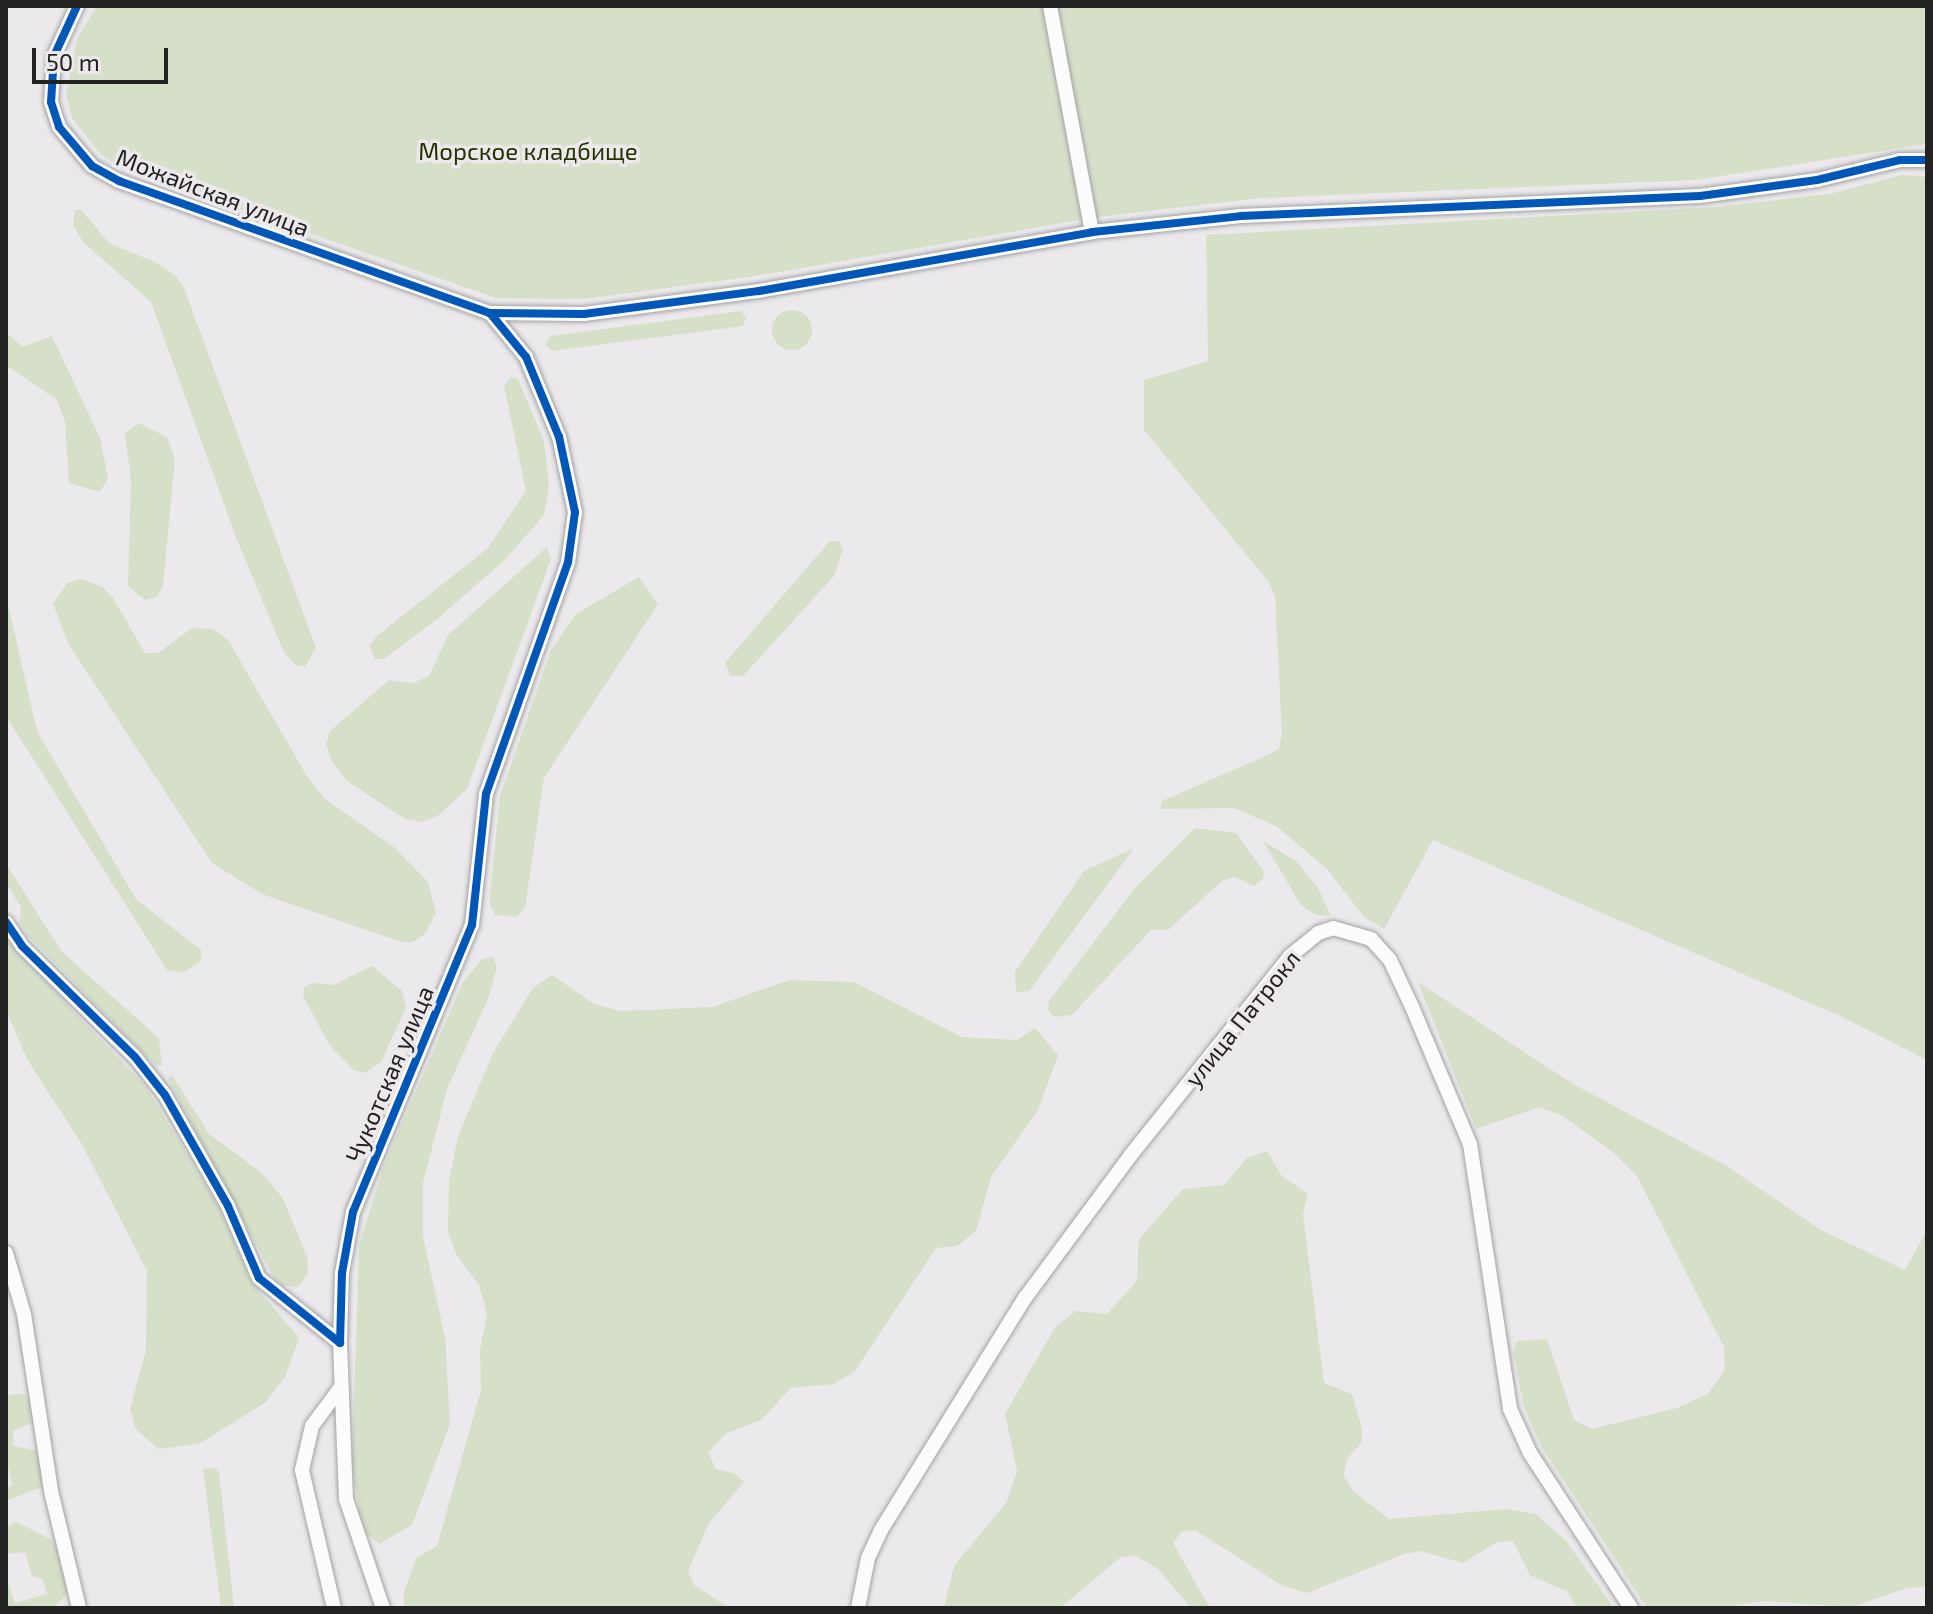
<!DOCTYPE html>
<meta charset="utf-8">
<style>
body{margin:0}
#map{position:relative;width:1933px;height:1614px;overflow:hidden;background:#ebe9eb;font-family:"Exo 2",sans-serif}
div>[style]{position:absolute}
.green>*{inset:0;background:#d6e0c9}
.round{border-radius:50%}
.roads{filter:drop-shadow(0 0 2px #a4a2a4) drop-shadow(0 0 2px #a4a2a4)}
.minor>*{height:14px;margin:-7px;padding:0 7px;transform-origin:7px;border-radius:7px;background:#fcfcfc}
.cycleway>*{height:8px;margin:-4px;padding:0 4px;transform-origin:4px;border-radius:4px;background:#0057b8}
span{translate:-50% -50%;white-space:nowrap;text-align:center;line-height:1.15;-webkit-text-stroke:7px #ece8ec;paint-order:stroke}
.park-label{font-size:24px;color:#223401}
.street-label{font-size:24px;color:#232223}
.frame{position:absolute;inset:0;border:8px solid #232223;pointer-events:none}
.scale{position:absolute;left:32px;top:48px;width:136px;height:36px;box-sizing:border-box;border:4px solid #232223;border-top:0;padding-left:10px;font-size:24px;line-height:28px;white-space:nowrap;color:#232223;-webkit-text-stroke:6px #ece8ec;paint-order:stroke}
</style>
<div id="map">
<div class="green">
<div style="clip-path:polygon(97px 6px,1927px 6px,1927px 144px,1696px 180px,1261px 198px,1097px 217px,756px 276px,584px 299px,496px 298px,127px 170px,101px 155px,72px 118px,66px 95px,77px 39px)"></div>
<div style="clip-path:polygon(1902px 175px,1927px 177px,1927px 1060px,1840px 1016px,1433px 840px,1384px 929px,1364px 917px,1327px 869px,1276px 826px,1234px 808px,1160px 809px,1162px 801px,1270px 754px,1279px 748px,1282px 734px,1275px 596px,1268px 581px,1144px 430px,1144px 380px,1208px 361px,1206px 235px,1716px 207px,1829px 194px)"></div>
<div style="clip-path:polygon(75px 210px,81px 210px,109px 243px,157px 263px,175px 275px,184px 288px,316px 648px,305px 667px,295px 665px,284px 652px,237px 540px,151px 302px,83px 242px,73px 225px)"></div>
<div class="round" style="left:772px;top:310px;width:40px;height:40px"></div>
<div style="clip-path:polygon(741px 311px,746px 317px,743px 326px,552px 351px,545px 344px,550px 336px)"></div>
<div style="clip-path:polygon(6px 333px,23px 347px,52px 336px,100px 438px,108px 478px,100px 492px,69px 483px,65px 422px,57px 400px,6px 365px)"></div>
<div style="clip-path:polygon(510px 377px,518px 379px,544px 441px,549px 486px,544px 515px,505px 560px,436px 620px,384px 659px,375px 659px,369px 645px,378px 635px,488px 548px,526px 491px,504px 386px)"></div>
<div style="clip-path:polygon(139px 423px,167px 437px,175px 459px,163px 586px,157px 597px,145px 600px,128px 586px,131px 481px,125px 433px)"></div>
<div style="clip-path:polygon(830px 541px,839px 541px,843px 549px,834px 576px,743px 676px,730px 676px,725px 663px)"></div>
<div style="clip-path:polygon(547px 547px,551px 559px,467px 789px,439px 815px,422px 822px,405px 819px,347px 781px,332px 762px,326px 744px,330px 731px,389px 680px,413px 683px,429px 676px,448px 635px)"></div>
<div style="clip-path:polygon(639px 577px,658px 604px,544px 778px,525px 908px,516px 917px,495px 915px,489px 903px,500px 796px,551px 650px,576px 614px)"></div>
<div style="clip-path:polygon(81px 579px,102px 587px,113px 598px,145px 653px,158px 653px,192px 628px,213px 629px,228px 640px,308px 778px,325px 799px,395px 848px,428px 882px,436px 913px,424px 935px,411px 943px,398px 941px,262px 894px,212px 863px,69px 645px,53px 604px,67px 583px)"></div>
<div style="clip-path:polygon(6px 595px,37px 731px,136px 899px,201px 950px,201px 961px,183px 973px,167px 970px,6px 716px)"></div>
<div style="clip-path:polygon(1195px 828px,1236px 833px,1264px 872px,1263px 879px,1254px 886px,1234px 877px,1222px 881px,1168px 930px,1151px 930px,1072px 1015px,1054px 1017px,1048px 1010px,1049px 1001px,1134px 889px)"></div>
<div style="clip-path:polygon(1263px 841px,1296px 861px,1318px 888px,1331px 916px,1316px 915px,1301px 905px)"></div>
<div style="clip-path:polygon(1134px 848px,1029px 991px,1016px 992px,1015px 972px,1084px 871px)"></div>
<div style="clip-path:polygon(6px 864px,62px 952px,159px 1038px,162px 1066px,155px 1065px,28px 936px,20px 923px,21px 907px,6px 883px)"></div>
<div style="clip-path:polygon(6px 940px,147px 1088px,219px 1208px,250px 1280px,299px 1338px,285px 1377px,266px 1402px,199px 1444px,158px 1449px,136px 1429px,130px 1409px,146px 1350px,147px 1271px,83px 1146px,27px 1059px,6px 1010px)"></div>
<div style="clip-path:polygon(493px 957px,497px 967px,488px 999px,447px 1089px,423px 1183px,423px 1236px,445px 1338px,450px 1424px,412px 1525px,379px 1544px,367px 1534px,360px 1516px,352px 1465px,359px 1245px,384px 1165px,463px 982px,482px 959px)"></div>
<div style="clip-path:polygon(372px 966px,402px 991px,406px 1008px,381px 1062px,365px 1073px,354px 1070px,330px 1046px,303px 996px,304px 987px,313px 983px,333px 985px)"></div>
<div style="clip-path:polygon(552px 975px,594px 1004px,621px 1011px,712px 1007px,790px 980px,854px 982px,962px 1037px,1017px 1040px,1035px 1028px,1058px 1055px,1038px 1110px,991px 1177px,976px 1231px,957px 1246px,936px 1248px,855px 1371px,834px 1384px,791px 1388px,761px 1420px,725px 1434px,708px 1453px,716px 1469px,736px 1474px,744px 1482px,709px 1523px,688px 1571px,694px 1585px,729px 1608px,405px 1608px,403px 1594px,417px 1557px,437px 1546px,481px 1390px,480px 1350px,487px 1314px,479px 1285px,456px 1254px,448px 1232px,449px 1182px,458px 1136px,493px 1053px,533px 988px)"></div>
<div style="clip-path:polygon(1418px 982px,1573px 1084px,1725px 1165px,1821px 1230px,1905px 1270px,1927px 1230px,1927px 1587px,1907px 1588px,1852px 1607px,1762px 1601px,1722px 1608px,1647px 1608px,1541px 1446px,1524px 1407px,1513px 1351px,1517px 1341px,1547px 1339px,1574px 1420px,1592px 1429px,1677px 1408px,1709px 1393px,1725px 1369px,1724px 1347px,1637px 1176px,1614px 1153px,1563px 1116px,1539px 1107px,1476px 1129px)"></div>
<div style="clip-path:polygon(172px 1075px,209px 1134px,262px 1173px,282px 1197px,307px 1256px,308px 1274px,298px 1287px,283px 1286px,273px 1276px,168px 1079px)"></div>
<div style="clip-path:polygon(1267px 1151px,1281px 1175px,1308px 1194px,1303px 1214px,1324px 1383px,1352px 1394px,1362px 1429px,1362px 1442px,1347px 1459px,1344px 1476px,1353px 1491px,1389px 1519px,1507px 1509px,1536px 1514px,1567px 1542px,1614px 1608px,1577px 1608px,1568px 1592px,1530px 1575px,1513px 1541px,1497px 1542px,1463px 1563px,1420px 1551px,1404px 1554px,1307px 1593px,1283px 1586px,1195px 1530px,1181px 1532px,1173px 1543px,1210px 1608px,1191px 1608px,1158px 1569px,1136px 1556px,1121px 1557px,1060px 1608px,944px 1608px,954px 1566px,1006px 1503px,1017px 1471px,1005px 1414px,1056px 1326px,1076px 1311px,1107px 1314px,1137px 1281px,1139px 1239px,1183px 1189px,1224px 1185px,1247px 1158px)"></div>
<div style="clip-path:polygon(20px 1393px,31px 1401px,34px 1422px,13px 1431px,13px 1446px,39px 1451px,45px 1486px,6px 1501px,6px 1490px,12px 1485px,6px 1457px,6px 1396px)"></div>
<div style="clip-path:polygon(215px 1468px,219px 1473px,234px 1608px,221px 1608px,203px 1469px)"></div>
<div style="clip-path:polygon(15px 1521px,54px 1541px,68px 1593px,53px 1608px,6px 1608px,6px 1576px,15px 1603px,47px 1594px,43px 1579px,32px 1576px,25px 1552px,6px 1554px,6px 1528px)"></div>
</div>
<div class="roads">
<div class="minor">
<div style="left:77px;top:6px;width:55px;rotate:114.7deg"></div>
<div style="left:54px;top:56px;width:46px;rotate:93.7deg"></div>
<div style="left:51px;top:102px;width:26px;rotate:72deg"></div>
<div style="left:59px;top:127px;width:51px;rotate:49.8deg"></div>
<div style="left:92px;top:166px;width:31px;rotate:29deg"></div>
<div style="left:119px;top:181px;width:394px;rotate:19.6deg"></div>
<div style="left:490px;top:313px;width:94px;rotate:0.6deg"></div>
<div style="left:584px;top:314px;width:177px;rotate:-7.5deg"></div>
<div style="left:759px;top:291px;width:338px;rotate:-10deg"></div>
<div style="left:1092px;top:232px;width:150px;rotate:-6.1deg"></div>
<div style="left:1241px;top:216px;width:459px;rotate:-2.5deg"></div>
<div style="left:1700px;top:196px;width:118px;rotate:-7.8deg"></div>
<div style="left:1817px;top:180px;width:85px;rotate:-13.5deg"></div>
<div style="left:1900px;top:160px;width:27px"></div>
<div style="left:1050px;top:6px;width:230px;rotate:79.5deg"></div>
<div style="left:6px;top:922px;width:29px;rotate:56deg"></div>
<div style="left:22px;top:946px;width:158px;rotate:44.5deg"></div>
<div style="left:135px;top:1057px;width:48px;rotate:51.7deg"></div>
<div style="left:165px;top:1095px;width:128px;rotate:60.4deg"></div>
<div style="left:228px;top:1206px;width:78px;rotate:66.7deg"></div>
<div style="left:259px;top:1278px;width:104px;rotate:38.7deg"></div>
<div style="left:340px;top:1343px;width:70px;rotate:-88.4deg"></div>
<div style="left:342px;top:1273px;width:62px;rotate:-79.8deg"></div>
<div style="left:353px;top:1212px;width:311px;rotate:-67.5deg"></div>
<div style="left:472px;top:925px;width:132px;rotate:-83.9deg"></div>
<div style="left:486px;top:794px;width:246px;rotate:-70.5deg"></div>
<div style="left:568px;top:562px;width:50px;rotate:-82deg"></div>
<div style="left:575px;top:512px;width:77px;rotate:-102deg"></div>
<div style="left:559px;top:437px;width:87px;rotate:-112.4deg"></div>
<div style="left:526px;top:357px;width:57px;rotate:-129.3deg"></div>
<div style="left:6px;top:1253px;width:64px;rotate:73.6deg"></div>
<div style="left:24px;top:1314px;width:179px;rotate:81.3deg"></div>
<div style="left:51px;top:1491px;width:120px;rotate:76.5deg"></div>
<div style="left:340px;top:1343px;width:156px;rotate:87.8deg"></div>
<div style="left:346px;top:1499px;width:115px;rotate:71.3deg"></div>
<div style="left:334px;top:1608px;width:142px;rotate:-103.1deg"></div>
<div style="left:302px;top:1470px;width:45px;rotate:-77.2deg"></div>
<div style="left:312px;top:1426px;width:49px;rotate:-53.4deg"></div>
<div style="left:858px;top:1608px;width:51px;rotate:-78.7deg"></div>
<div style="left:868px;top:1558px;width:31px;rotate:-65deg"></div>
<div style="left:881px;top:1530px;width:273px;rotate:-58.2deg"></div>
<div style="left:1025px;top:1298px;width:177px;rotate:-53.5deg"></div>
<div style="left:1130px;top:1156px;width:256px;rotate:-51.3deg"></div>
<div style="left:1290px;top:956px;width:36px;rotate:-39deg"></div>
<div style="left:1318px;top:933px;width:16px;rotate:-18deg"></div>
<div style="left:1333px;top:928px;width:40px;rotate:16deg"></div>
<div style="left:1371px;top:939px;width:28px;rotate:48deg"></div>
<div style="left:1390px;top:960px;width:52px;rotate:64.9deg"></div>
<div style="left:1412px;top:1007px;width:149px;rotate:67.1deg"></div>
<div style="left:1470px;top:1144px;width:268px;rotate:81.4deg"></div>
<div style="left:1510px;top:1409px;width:48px;rotate:65.6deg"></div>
<div style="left:1530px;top:1453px;width:185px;rotate:56.9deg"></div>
</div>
</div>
<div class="cycleway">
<div style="left:77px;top:6px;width:55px;rotate:114.7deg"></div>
<div style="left:54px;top:56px;width:46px;rotate:93.7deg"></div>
<div style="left:51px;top:102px;width:26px;rotate:72deg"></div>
<div style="left:59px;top:127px;width:51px;rotate:49.8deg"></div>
<div style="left:92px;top:166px;width:31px;rotate:29deg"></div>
<div style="left:119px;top:181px;width:394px;rotate:19.6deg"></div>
<div style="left:490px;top:313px;width:94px;rotate:0.6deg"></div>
<div style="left:584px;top:314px;width:177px;rotate:-7.5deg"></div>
<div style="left:759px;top:291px;width:338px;rotate:-10deg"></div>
<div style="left:1092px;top:232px;width:150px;rotate:-6.1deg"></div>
<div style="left:1241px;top:216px;width:459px;rotate:-2.5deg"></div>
<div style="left:1700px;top:196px;width:118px;rotate:-7.8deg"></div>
<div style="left:1817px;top:180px;width:85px;rotate:-13.5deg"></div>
<div style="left:1900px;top:160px;width:27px"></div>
<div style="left:6px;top:922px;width:29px;rotate:56deg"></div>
<div style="left:22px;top:946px;width:158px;rotate:44.5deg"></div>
<div style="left:135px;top:1057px;width:48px;rotate:51.7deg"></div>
<div style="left:165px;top:1095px;width:128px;rotate:60.4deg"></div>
<div style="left:228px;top:1206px;width:78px;rotate:66.7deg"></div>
<div style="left:259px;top:1278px;width:104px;rotate:38.7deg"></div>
<div style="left:340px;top:1343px;width:70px;rotate:-88.4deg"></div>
<div style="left:342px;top:1273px;width:62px;rotate:-79.8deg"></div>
<div style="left:353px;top:1212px;width:311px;rotate:-67.5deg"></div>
<div style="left:472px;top:925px;width:132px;rotate:-83.9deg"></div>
<div style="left:486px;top:794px;width:246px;rotate:-70.5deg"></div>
<div style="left:568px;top:562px;width:50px;rotate:-82deg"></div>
<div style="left:575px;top:512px;width:77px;rotate:-102deg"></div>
<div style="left:559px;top:437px;width:87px;rotate:-112.4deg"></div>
<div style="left:526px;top:357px;width:57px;rotate:-129.3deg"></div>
</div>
<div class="park-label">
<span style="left:528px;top:151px">Морское кладбище</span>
</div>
<div class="street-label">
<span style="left:213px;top:192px;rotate:21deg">Можайская улица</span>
<span style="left:1242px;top:1018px;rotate:-51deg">улица Патрокл</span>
<span style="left:389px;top:1074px;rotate:-67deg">Чукотская улица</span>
</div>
<div class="frame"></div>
<div class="scale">50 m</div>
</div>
